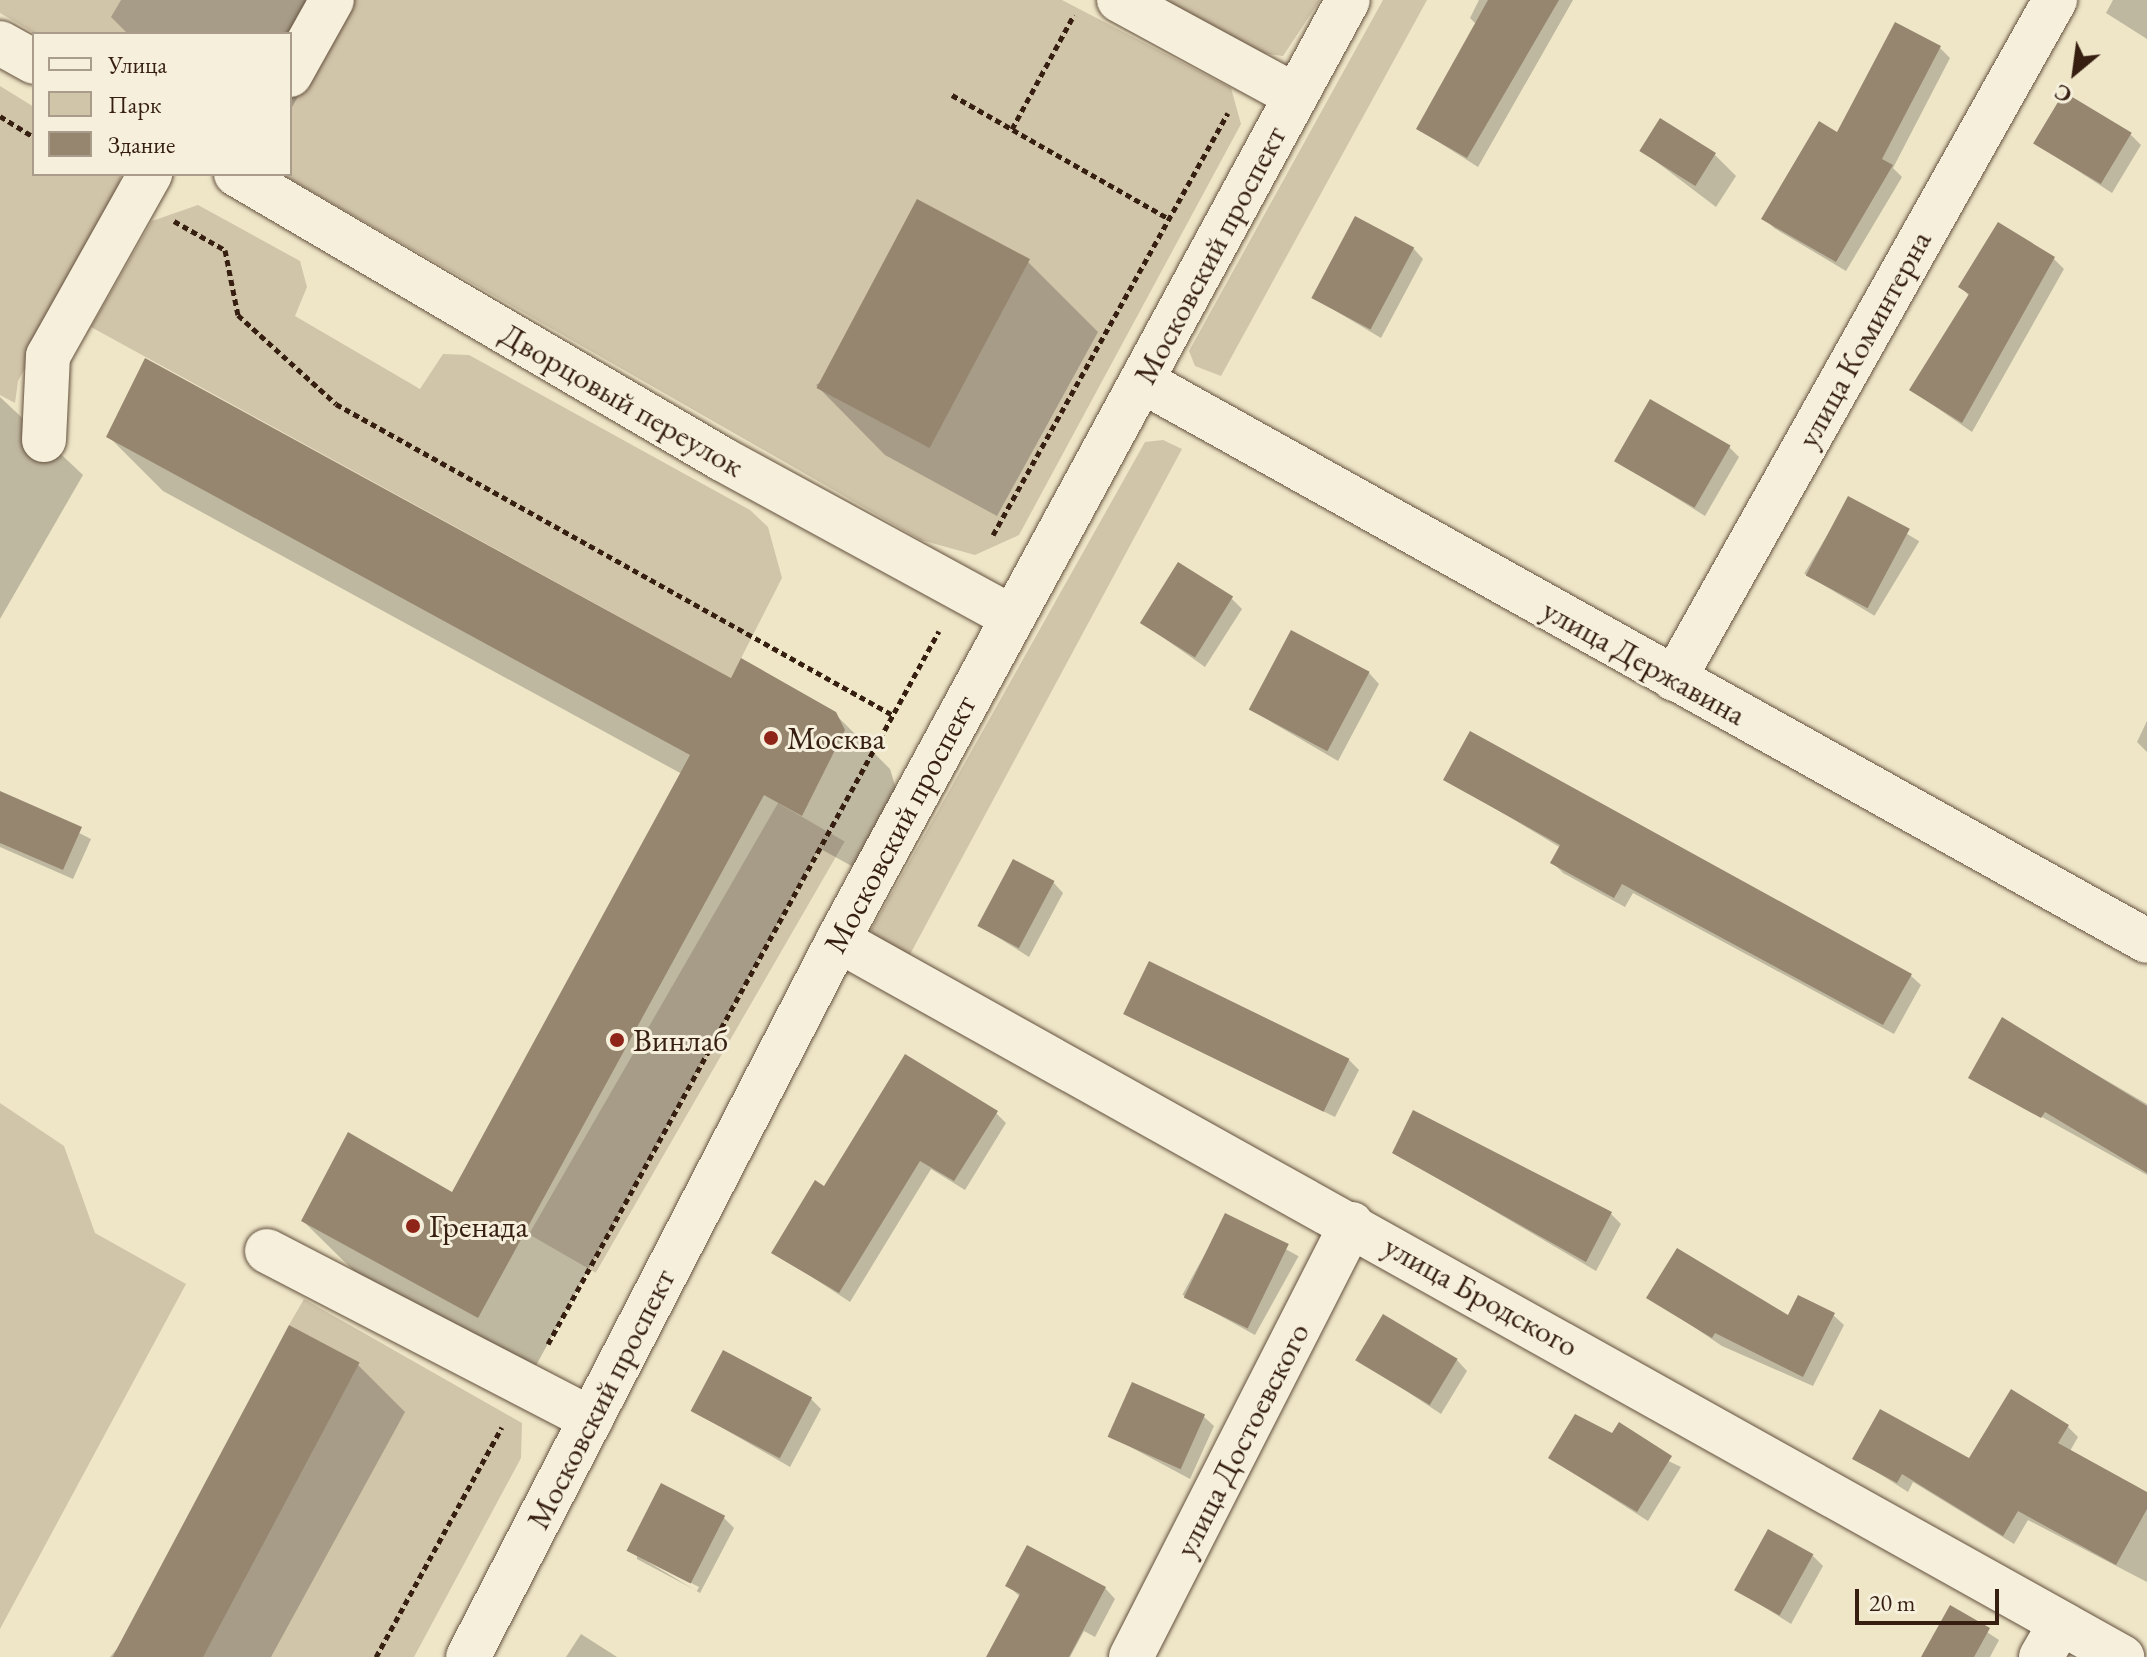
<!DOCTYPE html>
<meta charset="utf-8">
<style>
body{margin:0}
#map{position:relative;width:2147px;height:1657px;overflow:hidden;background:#efe6c8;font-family:"EB Garamond",serif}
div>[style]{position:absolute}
.green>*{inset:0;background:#d0c4a9;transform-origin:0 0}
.shadow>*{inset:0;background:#0003;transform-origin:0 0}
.building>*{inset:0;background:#968670;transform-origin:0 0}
.path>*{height:5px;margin-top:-2.5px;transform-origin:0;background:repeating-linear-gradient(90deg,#361f10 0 6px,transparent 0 10px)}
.roads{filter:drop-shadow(0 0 2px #64513e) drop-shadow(0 0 2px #64513e)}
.minor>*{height:44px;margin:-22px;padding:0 22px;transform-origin:22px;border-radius:22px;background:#f5efdb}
.dots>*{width:22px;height:22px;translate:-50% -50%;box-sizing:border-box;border:4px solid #f5efdb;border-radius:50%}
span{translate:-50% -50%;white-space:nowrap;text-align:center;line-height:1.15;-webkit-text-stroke:6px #f5efdb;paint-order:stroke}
.street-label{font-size:32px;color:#361f10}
.poi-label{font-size:32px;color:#361f10}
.left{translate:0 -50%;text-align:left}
.legend{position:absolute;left:32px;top:32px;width:260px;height:144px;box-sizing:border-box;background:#f5efdb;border:2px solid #a99c8a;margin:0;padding:10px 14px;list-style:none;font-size:24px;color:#361f10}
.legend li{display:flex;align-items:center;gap:16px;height:40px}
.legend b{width:40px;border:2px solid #a99c8a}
.north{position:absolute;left:2035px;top:32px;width:80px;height:80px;-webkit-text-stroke:6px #f5efdb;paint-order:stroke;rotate:209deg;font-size:22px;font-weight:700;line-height:32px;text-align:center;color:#361f10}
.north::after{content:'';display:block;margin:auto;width:28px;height:36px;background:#361f10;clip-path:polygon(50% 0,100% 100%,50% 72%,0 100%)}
.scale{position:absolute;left:1855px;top:1589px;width:144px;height:36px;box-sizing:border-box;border:4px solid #361f10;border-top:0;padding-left:10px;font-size:24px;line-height:28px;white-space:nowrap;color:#361f10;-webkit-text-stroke:6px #f5efdb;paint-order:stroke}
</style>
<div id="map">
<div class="green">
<div style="clip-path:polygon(0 0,1062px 0,1231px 88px,1241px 124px,1019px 535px,975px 555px,921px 540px,281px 174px,290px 174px,290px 34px,36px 34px,0 13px)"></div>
<div style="clip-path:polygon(1158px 0,1320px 0,1283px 56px,1254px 52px)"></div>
<div style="clip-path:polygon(1383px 0,1427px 0,1221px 376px,1195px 366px,1189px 351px)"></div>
<div style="clip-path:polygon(0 86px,34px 107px,34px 174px,121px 175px,114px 209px,18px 381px,15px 403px,0 395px)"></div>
<div style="clip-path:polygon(198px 205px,300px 261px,307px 287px,295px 316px,420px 389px,443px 354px,469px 355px,750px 510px,768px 527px,782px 578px,731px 678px,91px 327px,152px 221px)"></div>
<div style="clip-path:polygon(1163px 440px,1182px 449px,907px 960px,878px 944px,871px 930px,1145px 442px)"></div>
<div style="left:778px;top:803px;width:77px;height:498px;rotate:30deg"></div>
<div style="clip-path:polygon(0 1103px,64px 1146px,95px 1233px,186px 1284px,0 1629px)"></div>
<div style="clip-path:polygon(304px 1299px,522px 1423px,521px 1458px,414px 1657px,198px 1657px,359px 1363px,289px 1325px)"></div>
</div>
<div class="shadow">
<div style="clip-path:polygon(121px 0,351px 0,290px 111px,290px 34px,128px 34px,111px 17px)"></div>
<div style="clip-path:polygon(1479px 0,1573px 0,1478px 167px,1418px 129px,1476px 24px,1470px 18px)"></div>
<div style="clip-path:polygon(2113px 0,2147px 0,2147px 39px,2106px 13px)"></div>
<div style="clip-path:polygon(1940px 48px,1950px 58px,1893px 168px,1902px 177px,1846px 271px,1774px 228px,1764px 218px,1838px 135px)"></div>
<div style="clip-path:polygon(2131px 135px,2141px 145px,2112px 193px,2035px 143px)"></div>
<div style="clip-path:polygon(1641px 150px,1714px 154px,1736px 176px,1716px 207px)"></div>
<div style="clip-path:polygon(1413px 248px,1423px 259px,1381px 338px,1314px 298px)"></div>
<div style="clip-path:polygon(2054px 259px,2064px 269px,1972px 432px,1911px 390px,1970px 297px,1961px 287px)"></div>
<div style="clip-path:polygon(1028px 262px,1098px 332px,997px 516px,885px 455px,816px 385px)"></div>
<div style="clip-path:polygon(0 397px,83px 475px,0 619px)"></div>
<div style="clip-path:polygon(108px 436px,732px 680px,835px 714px,890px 769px,898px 795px,857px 869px,819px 848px,533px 1371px,358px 1275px,303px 1221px,453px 1195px,682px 774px,163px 491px)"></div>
<div style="clip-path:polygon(1729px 447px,1739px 457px,1705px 516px,1617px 461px)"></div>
<div style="left:1849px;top:499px;width:82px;height:87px;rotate:31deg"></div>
<div style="clip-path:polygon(1232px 599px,1242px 609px,1205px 667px,1141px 622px)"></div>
<div style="clip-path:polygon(1369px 673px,1379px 684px,1338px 761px,1251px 710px)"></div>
<div style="clip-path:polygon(2147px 721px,2147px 752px,2137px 742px)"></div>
<div style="clip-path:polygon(1446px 779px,1910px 975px,1921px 985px,1894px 1034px,1633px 893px,1625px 907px,1563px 873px,1552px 862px,1561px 848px)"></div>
<div style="clip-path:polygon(0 793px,91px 839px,73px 879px,0 847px)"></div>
<div style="clip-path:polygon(1053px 882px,1063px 893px,1029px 957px,980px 926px)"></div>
<div style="clip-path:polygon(1124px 1014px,1349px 1060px,1359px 1070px,1335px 1117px)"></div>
<div style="clip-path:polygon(2003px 1020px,2147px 1104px,2147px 1175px,1971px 1078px)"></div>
<div style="clip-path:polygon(996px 1113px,1006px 1123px,965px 1190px,931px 1169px,850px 1302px,774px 1252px,825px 1188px)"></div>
<div style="clip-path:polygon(1394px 1152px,1611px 1214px,1621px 1224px,1596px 1271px)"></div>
<div style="left:1226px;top:1216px;width:83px;height:90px;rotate:29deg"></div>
<div style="clip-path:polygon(1649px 1297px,1788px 1318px,1833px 1315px,1844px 1325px,1813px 1386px,1722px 1346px)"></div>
<div style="clip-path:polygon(1358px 1359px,1457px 1360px,1467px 1371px,1441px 1414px)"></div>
<div style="clip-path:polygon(358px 1365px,405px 1412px,271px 1657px,110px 1657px)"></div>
<div style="clip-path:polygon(811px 1399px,821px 1409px,790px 1467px,693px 1411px)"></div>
<div style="clip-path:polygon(1203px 1416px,1214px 1426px,1190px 1479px,1110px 1436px)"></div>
<div style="clip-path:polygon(2068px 1427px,2078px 1437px,2070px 1451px,2147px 1494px,2147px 1582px,2028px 1520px,2014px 1544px,1913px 1482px,1908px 1492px,1855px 1458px,1970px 1461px)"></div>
<div style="clip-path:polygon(1613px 1435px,1681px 1467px,1648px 1521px,1550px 1458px)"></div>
<div style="clip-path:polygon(evenodd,724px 1518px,734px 1528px,700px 1593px,628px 1550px,724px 1518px,637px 1555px,699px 1587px,697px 1591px,637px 1559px,637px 1555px)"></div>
<div style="clip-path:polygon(1813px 1556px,1823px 1566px,1791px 1624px,1737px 1590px)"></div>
<div style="clip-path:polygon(1008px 1585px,1105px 1588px,1115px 1599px,1095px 1637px,1084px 1631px,1070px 1657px,989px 1657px,1020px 1597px)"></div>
<div style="clip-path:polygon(1950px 1608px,1999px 1640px,1990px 1657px,1923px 1657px)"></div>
<div style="clip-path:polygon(581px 1634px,617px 1657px,566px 1657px)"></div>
</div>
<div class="building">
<div style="clip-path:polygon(1488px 0,1559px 0,1467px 158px,1416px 129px)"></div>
<div style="clip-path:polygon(1895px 22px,1941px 46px,1882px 159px,1893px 165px,1836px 262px,1761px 219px,1819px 121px,1837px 132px)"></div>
<div style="left:2064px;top:92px;width:79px;height:60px;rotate:31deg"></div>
<div style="left:1660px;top:118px;width:66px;height:39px;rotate:32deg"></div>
<div style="left:917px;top:199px;width:128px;height:214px;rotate:28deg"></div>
<div style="left:1355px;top:216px;width:67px;height:93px;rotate:28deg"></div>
<div style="clip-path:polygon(1998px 222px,2055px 257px,1962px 423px,1909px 390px,1969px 294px,1958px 287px)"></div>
<div style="clip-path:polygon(145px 358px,731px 678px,741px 658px,836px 712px,845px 730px,802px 816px,764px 795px,478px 1318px,301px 1221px,348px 1132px,452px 1192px,690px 755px,106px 437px)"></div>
<div style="left:1650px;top:399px;width:93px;height:72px;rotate:30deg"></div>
<div style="left:1848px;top:496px;width:70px;height:90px;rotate:28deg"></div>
<div style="left:1178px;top:562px;width:65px;height:72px;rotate:32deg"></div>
<div style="left:1291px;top:630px;width:89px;height:90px;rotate:28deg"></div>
<div style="clip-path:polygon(1470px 731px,1912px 974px,1883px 1025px,1622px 884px,1614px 898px,1550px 863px,1560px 845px,1443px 780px)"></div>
<div style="clip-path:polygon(0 791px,82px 827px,63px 870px,0 843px)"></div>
<div style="left:1013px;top:859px;width:47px;height:76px;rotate:28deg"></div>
<div style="left:1149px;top:961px;width:223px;height:59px;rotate:26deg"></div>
<div style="clip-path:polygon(2002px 1017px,2147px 1106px,2147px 1173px,2045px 1112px,2041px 1118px,1968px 1078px)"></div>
<div style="clip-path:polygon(905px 1054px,998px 1111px,954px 1181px,920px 1161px,839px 1293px,771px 1253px,815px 1180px,824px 1186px)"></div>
<div style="clip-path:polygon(1413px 1110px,1612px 1212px,1586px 1262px,1392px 1153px)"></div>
<div style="left:1225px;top:1213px;width:71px;height:94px;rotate:26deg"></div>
<div style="clip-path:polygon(1677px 1248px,1788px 1315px,1798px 1295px,1835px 1313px,1803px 1377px,1715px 1333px,1712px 1338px,1646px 1298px)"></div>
<div style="left:1383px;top:1314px;width:87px;height:54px;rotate:31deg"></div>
<div style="left:289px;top:1325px;width:80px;height:379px;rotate:28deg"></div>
<div style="left:723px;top:1350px;width:101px;height:69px;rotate:28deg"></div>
<div style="left:1132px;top:1382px;width:80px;height:60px;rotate:24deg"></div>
<div style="clip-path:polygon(2011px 1389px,2069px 1425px,2058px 1443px,2147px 1492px,2147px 1509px,2116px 1565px,2018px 1511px,2003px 1536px,1902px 1474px,1897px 1483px,1852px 1459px,1880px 1409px,1969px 1458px)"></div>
<div style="clip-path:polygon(1575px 1414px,1612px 1433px,1619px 1422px,1672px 1456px,1637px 1512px,1548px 1458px)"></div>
<div style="left:661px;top:1483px;width:72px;height:76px;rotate:27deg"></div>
<div style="left:1768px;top:1529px;width:52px;height:70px;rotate:29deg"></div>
<div style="clip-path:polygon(1027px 1545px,1106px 1587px,1069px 1657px,986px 1657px,1020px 1594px,1005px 1586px)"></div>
<div style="clip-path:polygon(1950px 1605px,1990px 1628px,1974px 1657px,1921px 1657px)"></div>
</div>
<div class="path">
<div style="left:952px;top:95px;width:250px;rotate:29.7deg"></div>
<div style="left:0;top:116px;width:40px;rotate:32deg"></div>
<div style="left:1012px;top:129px;width:130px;rotate:-61.5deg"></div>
<div style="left:174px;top:221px;width:59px;rotate:29.6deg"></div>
<div style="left:225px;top:250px;width:66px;rotate:78.7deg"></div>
<div style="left:238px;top:315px;width:132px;rotate:42.2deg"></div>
<div style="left:336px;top:404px;width:638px;rotate:29.18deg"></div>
<div style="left:993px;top:535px;width:483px;rotate:-60.9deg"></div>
<div style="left:548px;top:1344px;width:813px;rotate:-61.26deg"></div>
<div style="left:376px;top:1657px;width:262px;rotate:-61.3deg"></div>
</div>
<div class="roads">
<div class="minor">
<div style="left:1119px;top:0;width:201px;rotate:28.5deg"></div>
<div style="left:0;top:43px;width:39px;rotate:29deg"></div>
<div style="left:290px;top:75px;width:86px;rotate:-60.8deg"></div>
<div style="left:236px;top:174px;width:563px;rotate:30.39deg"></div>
<div style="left:722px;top:459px;width:330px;rotate:28.6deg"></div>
<div style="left:1142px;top:381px;width:1150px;rotate:29.13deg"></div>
<div style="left:44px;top:440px;width:84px;rotate:-87.3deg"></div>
<div style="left:48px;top:356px;width:209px;rotate:-60.7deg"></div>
<div style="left:1674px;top:679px;width:779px;rotate:-60.7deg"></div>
<div style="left:838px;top:940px;width:1471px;rotate:29.18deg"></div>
<div style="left:267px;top:1251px;width:365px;rotate:27.4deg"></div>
<div style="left:468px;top:1657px;width:807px;rotate:-62.7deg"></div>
<div style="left:838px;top:940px;width:1069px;rotate:-61.52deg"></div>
<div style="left:1131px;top:1657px;width:486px;rotate:-63deg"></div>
<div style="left:2041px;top:1657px;width:39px;rotate:-60deg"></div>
</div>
</div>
<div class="dots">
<div style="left:771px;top:738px;background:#8f2418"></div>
<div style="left:617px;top:1040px;background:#8f2418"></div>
<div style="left:413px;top:1226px;background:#8f2418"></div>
</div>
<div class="street-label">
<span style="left:1210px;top:255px;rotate:-62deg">Московский проспект</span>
<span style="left:1864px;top:339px;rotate:-61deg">улица Коминтерна</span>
<span style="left:622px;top:400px;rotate:30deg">Дворцовый переулок</span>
<span style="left:1644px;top:662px;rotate:29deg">улица Державина</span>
<span style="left:900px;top:824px;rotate:-62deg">Московский проспект</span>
<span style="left:1481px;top:1296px;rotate:29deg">улица Бродского</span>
<span style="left:601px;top:1399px;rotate:-63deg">Московский проспект</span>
<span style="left:1242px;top:1440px;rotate:-63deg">улица Достоевского</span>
</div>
<div class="poi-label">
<span class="left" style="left:787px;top:738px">Москва</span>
<span class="left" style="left:633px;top:1040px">Винлаб</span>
<span class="left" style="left:429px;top:1226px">Гренада</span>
</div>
<ul class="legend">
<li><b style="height:10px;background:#f5efdb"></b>Улица</li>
<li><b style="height:22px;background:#d0c4a9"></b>Парк</li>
<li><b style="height:22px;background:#968670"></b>Здание</li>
</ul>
<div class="north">С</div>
<div class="scale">20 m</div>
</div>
